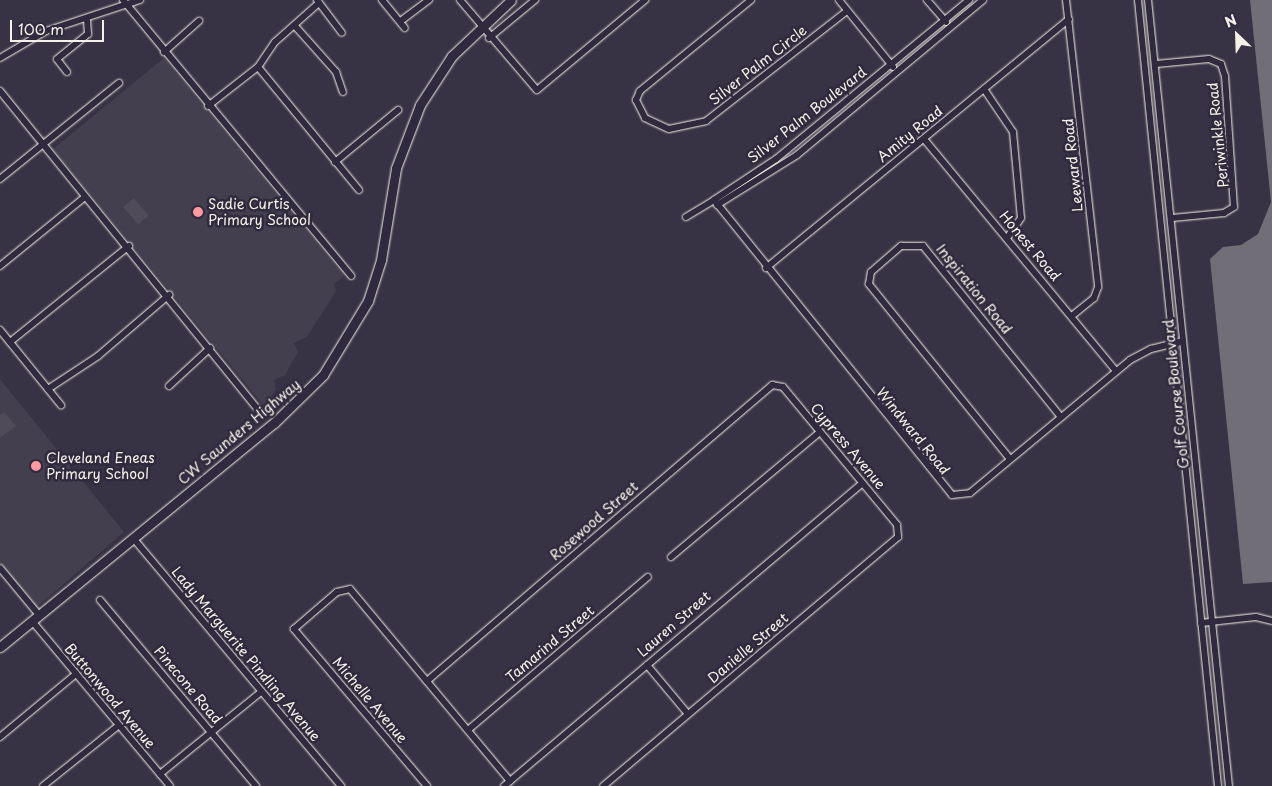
<!DOCTYPE html>
<style>
body{margin:0}
#map{position:relative;width:1272px;height:786px;overflow:hidden;background:#373244;font-family:"Playpen Sans",sans-serif}
div>[style]{position:absolute}
.built>*{inset:0;background:#433f4e}
.green>*{inset:0;background:#504b59;transform-origin:0 0}
.water>*{inset:0;background:#726e77}
.roads{filter:drop-shadow(0 0 1px #f4f1e8) drop-shadow(0 0 1px #f4f1e8)}
.minor>*{height:6px;margin:-3px;padding:0 3px;transform-origin:3px;border-radius:3px;background:#2f2a3d}
.major>*{height:9px;margin:-4.5px;padding:0 4.5px;transform-origin:4.5px;border-radius:4.5px;background:#2f2a3d}
.dots>*{width:14px;height:14px;translate:-50% -50%;box-sizing:border-box;border:2px solid #2f2a3d;border-radius:50%}
span{translate:-50% -50%;white-space:nowrap;text-align:center;line-height:1.15;-webkit-text-stroke:5px #2f2a3d;paint-order:stroke}
.street-label{font-size:14px;color:#f4f1e8}
.poi-label{font-size:14px;color:#f4f1e8}
.left{translate:0 -50%;text-align:left}
.north{position:absolute;left:1212px;top:10px;width:50px;height:50px;-webkit-text-stroke:4px #2f2a3d;paint-order:stroke;rotate:336deg;font-size:14px;font-weight:700;line-height:20px;text-align:center;color:#f4f1e8}
.north::after{content:'';display:block;margin:auto;width:18px;height:22px;background:#f4f1e8;clip-path:polygon(50% 0,100% 100%,50% 72%,0 100%)}
.scale{position:absolute;left:10px;top:20px;width:94px;height:22px;box-sizing:border-box;border:2px solid #f4f1e8;border-top:0;padding-left:6px;font-size:15px;line-height:18px;white-space:nowrap;color:#f4f1e8;-webkit-text-stroke:4px #2f2a3d;paint-order:stroke}
</style>
<div id="map">
<div class="built">
<div style="clip-path:polygon(164px 58px,344px 276px,334px 284px,336px 291px,307px 337px,294px 343px,298px 352px,285px 375px,274px 380px,276px 389px,265px 407px,53px 149px)"></div>
<div style="clip-path:polygon(0 379px,124px 532px,37px 607px,0 562px)"></div>
</div>
<div class="green">
<div style="left:134px;top:198px;width:23px;height:14px;rotate:50deg"></div>
<div style="clip-path:polygon(4px 412px,16px 426px,0 438px,0 415px)"></div>
</div>
<div class="water">
<div style="clip-path:polygon(1250px 0,1272px 0,1272px 582px,1243px 584px,1210px 259px,1223px 247px,1241px 245px,1258px 234px,1271px 202px)"></div>
</div>
<div class="roads">
<div class="minor">
<div style="left:123px;top:0;width:358px;rotate:50.4deg"></div>
<div style="left:317px;top:0;width:41px;rotate:52.9deg"></div>
<div style="left:382px;top:0;width:36px;rotate:51deg"></div>
<div style="left:460px;top:0;width:118px;rotate:49.5deg"></div>
<div style="left:537px;top:90px;width:141px;rotate:-39.8deg"></div>
<div style="left:751px;top:0;width:144px;rotate:140.7deg"></div>
<div style="left:640px;top:91px;width:10px;rotate:114deg"></div>
<div style="left:636px;top:100px;width:20px;rotate:63deg"></div>
<div style="left:645px;top:118px;width:26px;rotate:25deg"></div>
<div style="left:669px;top:129px;width:38px;rotate:-12deg"></div>
<div style="left:706px;top:121px;width:179px;rotate:-38deg"></div>
<div style="left:839px;top:0;width:86px;rotate:51.1deg"></div>
<div style="left:927px;top:0;width:29px;rotate:49deg"></div>
<div style="left:969px;top:0;width:250px;rotate:140.5deg"></div>
<div style="left:776px;top:159px;width:74px;rotate:146.5deg"></div>
<div style="left:714px;top:200px;width:379px;rotate:51.1deg"></div>
<div style="left:952px;top:495px;width:18px;rotate:-6deg"></div>
<div style="left:970px;top:493px;width:208px;rotate:-39.7deg"></div>
<div style="left:1130px;top:360px;width:24px;rotate:-28deg"></div>
<div style="left:1151px;top:349px;width:33px;rotate:-14deg"></div>
<div style="left:1066px;top:0;width:289px;rotate:83.6deg"></div>
<div style="left:1098px;top:287px;width:12px;rotate:110deg"></div>
<div style="left:1094px;top:298px;width:28px;rotate:141deg"></div>
<div style="left:1138px;top:0;width:790px;rotate:84.19deg"></div>
<div style="left:1148px;top:0;width:790px;rotate:84.12deg"></div>
<div style="left:402px;top:20px;width:34px;rotate:-37deg"></div>
<div style="left:295px;top:26px;width:62px;rotate:48.3deg"></div>
<div style="left:336px;top:72px;width:21px;rotate:71deg"></div>
<div style="left:489px;top:38px;width:60px;rotate:-39.6deg"></div>
<div style="left:164px;top:52px;width:47px;rotate:-41.5deg"></div>
<div style="left:0;top:58px;width:53px;rotate:-30.4deg"></div>
<div style="left:46px;top:31px;width:99px;rotate:-18.3deg"></div>
<div style="left:1156px;top:64px;width:53px;rotate:-5.4deg"></div>
<div style="left:1209px;top:59px;width:13px;rotate:23deg"></div>
<div style="left:1221px;top:64px;width:13px;rotate:72deg"></div>
<div style="left:1225px;top:76px;width:131px;rotate:86.1deg"></div>
<div style="left:1234px;top:207px;width:12px;rotate:149deg"></div>
<div style="left:1224px;top:213px;width:52px;rotate:174.5deg"></div>
<div style="left:258px;top:67px;width:30px;rotate:-56deg"></div>
<div style="left:275px;top:42px;width:59px;rotate:-41.6deg"></div>
<div style="left:67px;top:72px;width:16px;rotate:-128deg"></div>
<div style="left:57px;top:59px;width:40px;rotate:-39deg"></div>
<div style="left:88px;top:34px;width:16px;rotate:-94deg"></div>
<div style="left:984px;top:89px;width:52px;rotate:56deg"></div>
<div style="left:1013px;top:132px;width:86px;rotate:84.7deg"></div>
<div style="left:1021px;top:218px;width:24px;rotate:125deg"></div>
<div style="left:0;top:91px;width:408px;rotate:51deg"></div>
<div style="left:208px;top:106px;width:63px;rotate:-38deg"></div>
<div style="left:258px;top:67px;width:159px;rotate:50.6deg"></div>
<div style="left:924px;top:139px;width:301px;rotate:50.4deg"></div>
<div style="left:335px;top:162px;width:82px;rotate:-39.5deg"></div>
<div style="left:0;top:179px;width:153px;rotate:-38.9deg"></div>
<div style="left:717px;top:205px;width:94px;rotate:-32deg"></div>
<div style="left:797px;top:155px;width:242px;rotate:-39.8deg"></div>
<div style="left:686px;top:217px;width:33px;rotate:-31deg"></div>
<div style="left:0;top:266px;width:109px;rotate:-39.1deg"></div>
<div style="left:766px;top:268px;width:392px;rotate:-39.4deg"></div>
<div style="left:0;top:330px;width:97px;rotate:50.9deg"></div>
<div style="left:10px;top:342px;width:153px;rotate:-38.9deg"></div>
<div style="left:169px;top:386px;width:56px;rotate:-42.8deg"></div>
<div style="left:48px;top:389px;width:60px;rotate:-33.4deg"></div>
<div style="left:98px;top:356px;width:94px;rotate:-40.7deg"></div>
<div style="left:1010px;top:459px;width:225px;rotate:-128.9deg"></div>
<div style="left:869px;top:284px;width:12px;rotate:-81deg"></div>
<div style="left:871px;top:272px;width:40px;rotate:-41deg"></div>
<div style="left:901px;top:246px;width:22px"></div>
<div style="left:923px;top:246px;width:220px;rotate:51.1deg"></div>
<div style="left:133px;top:538px;width:324px;rotate:50deg"></div>
<div style="left:671px;top:557px;width:194px;rotate:-40deg"></div>
<div style="left:0;top:568px;width:61px;rotate:50.3deg"></div>
<div style="left:100px;top:600px;width:243px;rotate:50deg"></div>
<div style="left:32px;top:621px;width:215px;rotate:50.1deg"></div>
<div style="left:1201px;top:623px;width:55px;rotate:-6.2deg"></div>
<div style="left:1256px;top:617px;width:16px;rotate:14deg"></div>
<div style="left:647px;top:665px;width:64px;rotate:50.1deg"></div>
<div style="left:427px;top:681px;width:455px;rotate:-40.6deg"></div>
<div style="left:772px;top:385px;width:11px;rotate:10deg"></div>
<div style="left:783px;top:387px;width:179px;rotate:50.4deg"></div>
<div style="left:897px;top:525px;width:12px;rotate:85deg"></div>
<div style="left:898px;top:537px;width:386px;rotate:139.8deg"></div>
<div style="left:468px;top:730px;width:236px;rotate:-40.4deg"></div>
<div style="left:0;top:737px;width:99px;rotate:-39.7deg"></div>
<div style="left:160px;top:774px;width:130px;rotate:-39.1deg"></div>
<div style="left:43px;top:786px;width:96px;rotate:-38.7deg"></div>
<div style="left:427px;top:786px;width:206px;rotate:-130.3deg"></div>
<div style="left:294px;top:629px;width:57px;rotate:-40.7deg"></div>
<div style="left:337px;top:592px;width:13px;rotate:-13deg"></div>
<div style="left:350px;top:589px;width:250px;rotate:50.2deg"></div>
<div style="left:504px;top:786px;width:469px;rotate:-40.2deg"></div>
</div>
<div class="major">
<div style="left:0;top:647px;width:354px;rotate:-39.3deg"></div>
<div style="left:274px;top:423px;width:69px;rotate:-44.4deg"></div>
<div style="left:323px;top:375px;width:87px;rotate:-58.7deg"></div>
<div style="left:368px;top:301px;width:43px;rotate:-72.4deg"></div>
<div style="left:381px;top:260px;width:93px;rotate:-80.7deg"></div>
<div style="left:396px;top:168px;width:67px;rotate:-69.1deg"></div>
<div style="left:420px;top:105px;width:59px;rotate:-56.9deg"></div>
<div style="left:452px;top:56px;width:81px;rotate:-43.5deg"></div>
</div>
</div>
<div class="dots">
<div style="left:198px;top:212px;background:#ff9aa2"></div>
<div style="left:36px;top:466px;background:#ff9aa2"></div>
</div>
<div class="street-label">
<span style="left:758px;top:65px;rotate:-38deg">Silver Palm Circle</span>
<span style="left:807px;top:115px;rotate:-38deg">Silver Palm Boulevard</span>
<span style="left:910px;top:134px;rotate:-39deg">Amity Road</span>
<span style="left:1218px;top:135px;rotate:-96deg">Periwinkle Road</span>
<span style="left:1073px;top:165px;rotate:-96deg">Leeward Road</span>
<span style="left:1030px;top:246px;rotate:50deg">Honest Road</span>
<span style="left:974px;top:289px;rotate:51deg">Inspiration Road</span>
<span style="left:1176px;top:394px;rotate:-96deg">Golf Course Boulevard</span>
<span style="left:913px;top:431px;rotate:51deg">Windward Road</span>
<span style="left:239px;top:432px;rotate:-40deg">CW Saunders Highway</span>
<span style="left:848px;top:446px;rotate:50deg">Cypress Avenue</span>
<span style="left:594px;top:521px;rotate:-41deg">Rosewood Street</span>
<span style="left:674px;top:624px;rotate:-41deg">Lauren Street</span>
<span style="left:550px;top:644px;rotate:-40deg">Tamarind Street</span>
<span style="left:748px;top:648px;rotate:-40deg">Danielle Street</span>
<span style="left:246px;top:654px;rotate:50deg">Lady Marguerite Pindling Avenue</span>
<span style="left:188px;top:685px;rotate:50deg">Pinecone Road</span>
<span style="left:110px;top:696px;rotate:50deg">Buttonwood Avenue</span>
<span style="left:370px;top:700px;rotate:50deg">Michelle Avenue</span>
</div>
<div class="poi-label">
<span class="left" style="left:208px;top:212px">Sadie Curtis<br>Primary School</span>
<span class="left" style="left:46px;top:466px">Cleveland Eneas<br>Primary School</span>
</div>
<div class="north">N</div>
<div class="scale">100 m</div>
</div>
